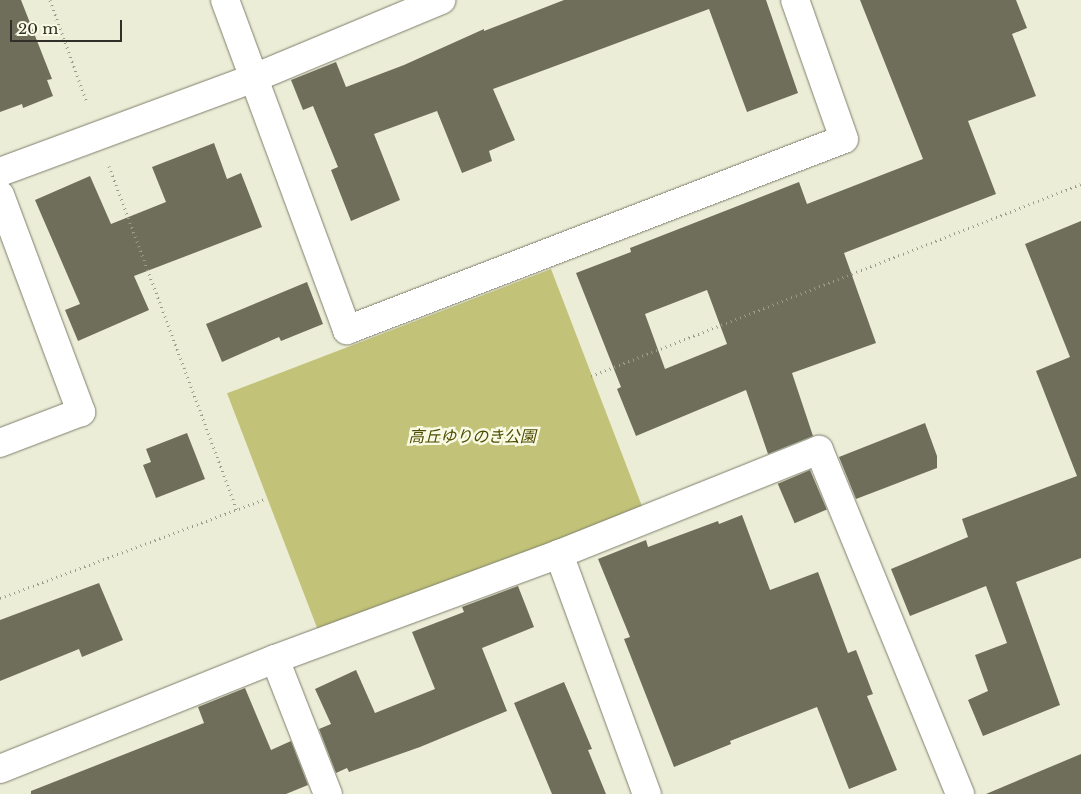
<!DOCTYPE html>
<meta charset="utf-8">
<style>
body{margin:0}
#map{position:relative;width:1081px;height:794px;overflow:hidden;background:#ecedd7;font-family:"Libre Baskerville","Noto Sans JP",serif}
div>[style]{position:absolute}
.green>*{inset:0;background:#c2c378;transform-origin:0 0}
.building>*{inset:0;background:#6e6e5b;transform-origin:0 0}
.path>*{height:3px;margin-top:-1.5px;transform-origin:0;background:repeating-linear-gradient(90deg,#9b9b8b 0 1px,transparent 0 5px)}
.roads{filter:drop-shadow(0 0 1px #7f7f6c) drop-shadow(0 0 1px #7f7f6c)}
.minor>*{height:28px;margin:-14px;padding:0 14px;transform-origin:14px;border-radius:14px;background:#fff}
.tertiary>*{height:28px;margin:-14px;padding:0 14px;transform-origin:14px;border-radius:14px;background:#fff}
span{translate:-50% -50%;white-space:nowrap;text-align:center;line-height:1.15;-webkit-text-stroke:5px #f9fae4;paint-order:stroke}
.park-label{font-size:16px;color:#4e4c00;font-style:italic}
.scale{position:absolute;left:10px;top:20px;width:112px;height:22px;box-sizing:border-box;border:2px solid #303028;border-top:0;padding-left:6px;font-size:15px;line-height:18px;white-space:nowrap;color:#303028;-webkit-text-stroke:4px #f9fae4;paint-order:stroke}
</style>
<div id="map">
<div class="green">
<div style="left:551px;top:269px;width:257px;height:347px;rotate:69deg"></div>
</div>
<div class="building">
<div style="clip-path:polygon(0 0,21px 0,52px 79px,47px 80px,53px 96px,23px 108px,22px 104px,0 112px)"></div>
<div style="clip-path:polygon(564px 0,766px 0,798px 93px,747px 112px,709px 9px,493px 89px,515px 140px,489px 151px,492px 161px,462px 173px,437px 111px,374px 134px,400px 200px,351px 221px,331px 170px,338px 167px,313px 106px,303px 110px,291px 80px,336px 62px,346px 87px,404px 65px,484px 29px,484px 31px)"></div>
<div style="clip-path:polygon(evenodd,860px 0,1016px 0,1027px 28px,1012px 34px,1036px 96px,968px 121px,996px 194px,844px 253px,876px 343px,792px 373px,813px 436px,768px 454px,746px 390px,636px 436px,617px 389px,621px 387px,576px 273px,631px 252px,630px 248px,799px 182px,807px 204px,923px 159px,860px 0,707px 290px,727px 344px,665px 369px,645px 314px,707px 290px)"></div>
<div style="clip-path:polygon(214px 143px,227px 179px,241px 173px,262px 227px,134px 276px,149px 310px,78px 341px,65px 310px,80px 304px,35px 200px,90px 176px,111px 224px,166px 202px,152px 167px)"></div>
<div style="clip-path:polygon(1081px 221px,1081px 558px,1016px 582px,1060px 705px,983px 736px,968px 700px,988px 691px,975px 655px,1007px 643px,986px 586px,910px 616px,891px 569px,968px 537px,962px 519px,1077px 476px,1036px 371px,1070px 357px,1025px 244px)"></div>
<div style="clip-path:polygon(307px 282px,323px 324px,281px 341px,279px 337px,222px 362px,206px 324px)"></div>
<div style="clip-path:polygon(925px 423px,937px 456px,937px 468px,856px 499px,839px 457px)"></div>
<div style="clip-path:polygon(187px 433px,205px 479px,156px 498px,143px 465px,151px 462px,146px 449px)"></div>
<div style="left:810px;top:470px;width:43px;height:35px;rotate:67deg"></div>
<div style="clip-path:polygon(742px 515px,770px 590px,818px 572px,848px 653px,856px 650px,873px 694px,867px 696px,897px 770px,849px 789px,817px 707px,730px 741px,731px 744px,674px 767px,624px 639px,630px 637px,598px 559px,646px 540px,648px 547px,718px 521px,719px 524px)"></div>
<div style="clip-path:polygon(99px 583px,123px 640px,82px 657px,79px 649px,0 681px,0 620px)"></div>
<div style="clip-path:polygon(518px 586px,534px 627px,482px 648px,507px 711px,420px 747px,349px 772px,347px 768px,336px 773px,319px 729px,331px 724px,315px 689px,356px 670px,375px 713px,435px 689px,412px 632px,464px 612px,462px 607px)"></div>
<div style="clip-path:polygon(564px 682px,592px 749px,588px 750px,606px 794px,552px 794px,514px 703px)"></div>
<div style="clip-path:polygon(245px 688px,271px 750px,291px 741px,308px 785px,286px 794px,31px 794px,31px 791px,204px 723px,198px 707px)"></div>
<div style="clip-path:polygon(1081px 754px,1081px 794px,986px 794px)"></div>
</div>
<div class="path">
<div style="left:50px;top:0;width:109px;rotate:70.2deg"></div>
<div style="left:109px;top:166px;width:367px;rotate:69.6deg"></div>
<div style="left:591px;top:376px;width:526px;rotate:-21.4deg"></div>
<div style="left:0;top:598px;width:283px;rotate:-20.5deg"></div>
</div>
<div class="roads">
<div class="minor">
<div style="left:225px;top:0;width:352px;rotate:69.7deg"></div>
<div style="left:347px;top:330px;width:532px;rotate:-21.02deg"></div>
<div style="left:844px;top:139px;width:147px;rotate:-109.4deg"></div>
<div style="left:0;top:195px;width:232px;rotate:69.5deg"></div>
<div style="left:81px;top:412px;width:87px;rotate:159.1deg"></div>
<div style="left:559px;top:554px;width:256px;rotate:69.9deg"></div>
<div style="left:275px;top:659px;width:145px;rotate:68.6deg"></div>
<div style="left:0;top:769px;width:296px;rotate:-21.8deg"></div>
<div style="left:275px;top:659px;width:303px;rotate:-20.3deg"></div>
<div style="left:559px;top:554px;width:280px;rotate:-21.8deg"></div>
<div style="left:819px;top:450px;width:372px;rotate:67.7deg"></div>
</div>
<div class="tertiary">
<div style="left:0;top:172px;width:271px;rotate:-20.3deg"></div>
<div style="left:254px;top:78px;width:203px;rotate:-22.6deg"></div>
</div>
</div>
<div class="park-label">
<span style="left:472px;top:436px">高丘ゆりのき公園</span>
</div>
<div class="scale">20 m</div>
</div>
